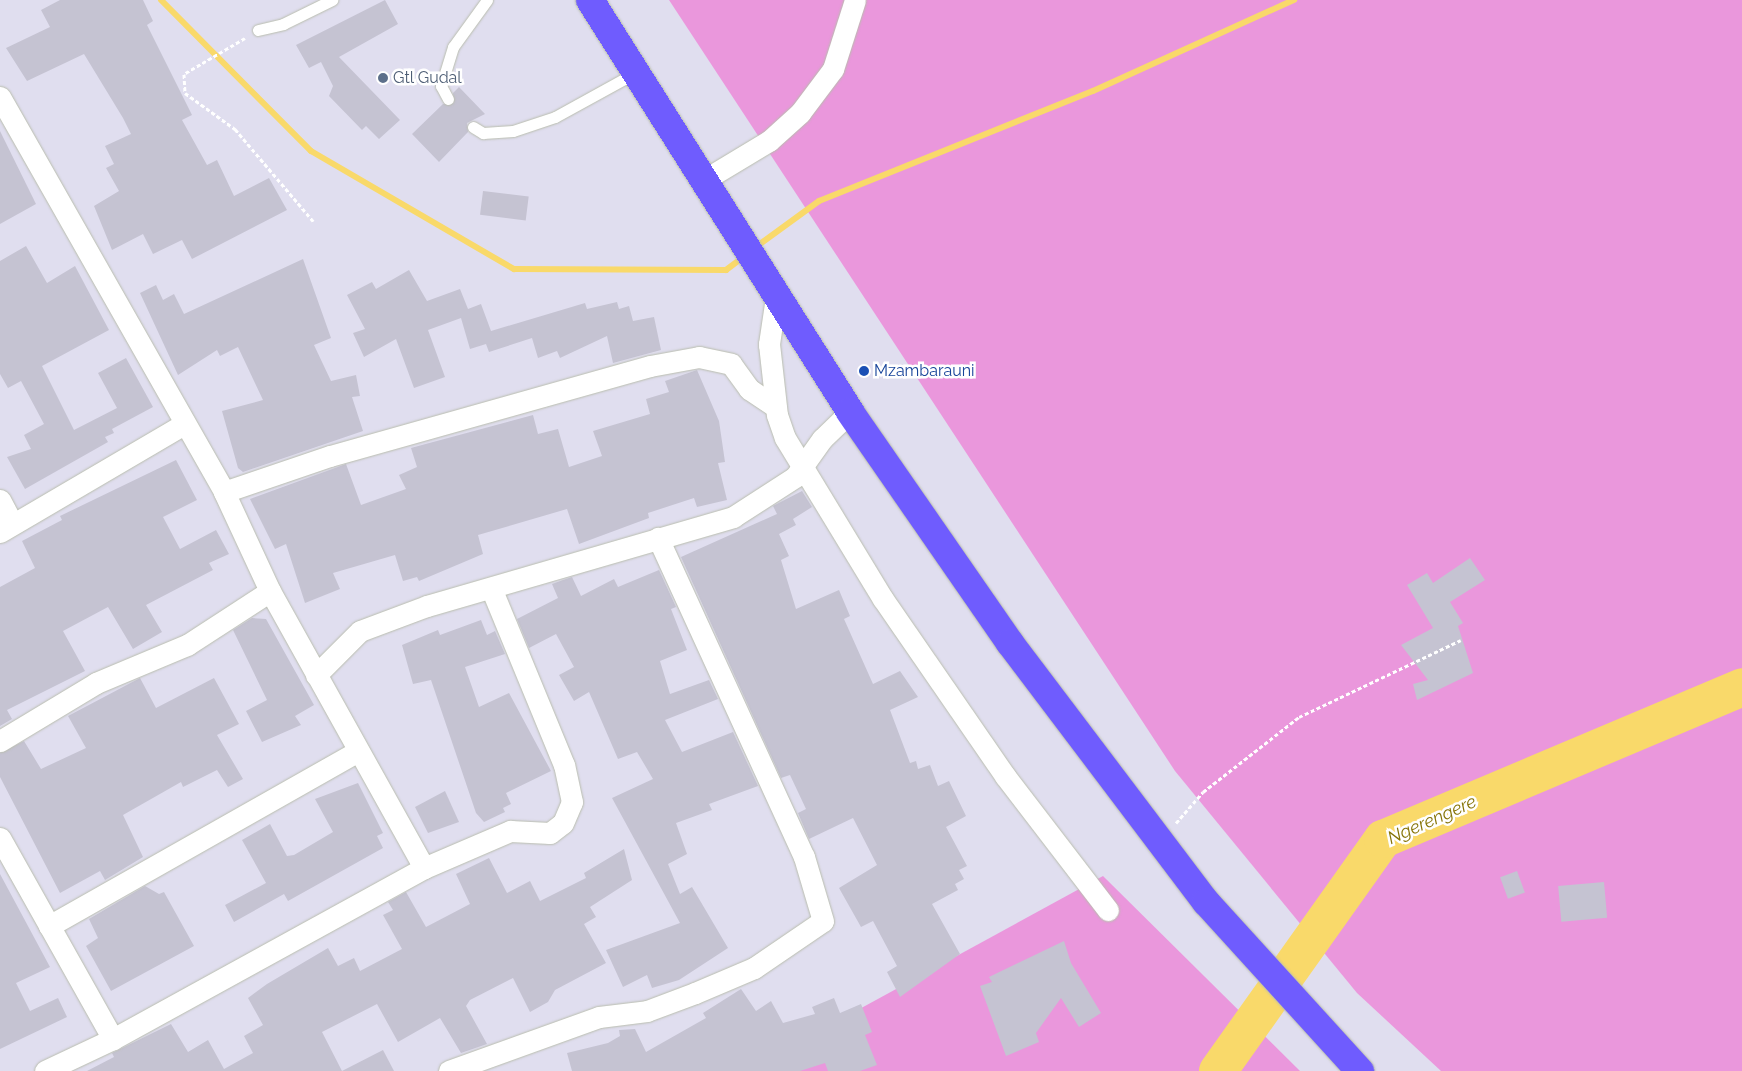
<!DOCTYPE html>
<style>
body{margin:0}
#map{position:relative;width:1742px;height:1071px;overflow:hidden;background:#e0deef;font-family:Raleway,sans-serif}
div>[style]{position:absolute}
.green>*{inset:0;background:#ea97dc}
.stream>*{height:6px;margin:-3px;padding:0 3px;transform-origin:3px;border-radius:3px;background:#f9d96a}
.river>*{height:38px;margin:-19px;padding:0 19px;transform-origin:19px;border-radius:19px;background:#f9d96a}
.building>*{inset:0;background:#c5c3d2;transform-origin:0 0}
.path>*{height:3px;margin-top:-1.5px;transform-origin:0;background:repeating-linear-gradient(90deg,#fff 0 4px,transparent 0 6.5px)}
.roads{filter:drop-shadow(0 0 1px #b9bdae) drop-shadow(0 0 1px #b9bdae)}
.service>*{height:11px;margin:-5.5px;padding:0 5.5px;transform-origin:5.5px;border-radius:5.5px;background:#fff}
.minor>*{height:21px;margin:-10.5px;padding:0 10.5px;transform-origin:10.5px;border-radius:10.5px;background:#fff}
.trunk>*{height:28px;margin:-14px;padding:0 14px;transform-origin:14px;border-radius:14px;background:#6f5cfe}
.dots>*{width:14px;height:14px;translate:-50% -50%;box-sizing:border-box;border:2px solid #fff;border-radius:50%}
span{translate:-50% -50%;white-space:nowrap;text-align:center;line-height:1.15;-webkit-text-stroke:5px #fff;paint-order:stroke}
.service-label{font-size:16px;color:#4e5e75}
.left{translate:0 -50%;text-align:left}
.transit-label{font-size:16px;color:#164399}
.water-label{font-size:18px;color:#857306;font-style:italic}
</style>
<div id="map">
<div class="green">
<div style="clip-path:polygon(669px 0,1742px 0,1742px 1071px,1441px 1071px,1357px 993px,1175px 771px)"></div>
<div style="clip-path:polygon(1103px 876px,1300px 1071px,746px 1071px)"></div>
</div>
<div class="stream">
<div style="left:161px;top:0;width:213px;rotate:45.2deg"></div>
<div style="left:311px;top:151px;width:235px;rotate:30.2deg"></div>
<div style="left:514px;top:269px;width:212px;rotate:0.3deg"></div>
<div style="left:726px;top:270px;width:21px;rotate:-37deg"></div>
<div style="left:753px;top:249px;width:82px;rotate:-36deg"></div>
<div style="left:819px;top:201px;width:295px;rotate:-21.9deg"></div>
<div style="left:1093px;top:91px;width:221px;rotate:-24.4deg"></div>
</div>
<div class="river">
<div style="left:1218px;top:1071px;width:285px;rotate:-54.6deg"></div>
<div style="left:1383px;top:839px;width:390px;rotate:-22.9deg"></div>
</div>
<div class="building">
<div style="clip-path:polygon(60px 0,143px 0,153px 21px,147px 25px,192px 115px,182px 120px,207px 165px,217px 160px,234px 196px,269px 178px,287px 210px,192px 259px,182px 240px,153px 254px,143px 234px,112px 250px,94px 206px,119px 191px,106px 168px,114px 164px,105px 146px,131px 134px,123px 118px,84px 54px,27px 81px,6px 48px,50px 27px,41px 10px)"></div>
<div style="clip-path:polygon(385px 0,398px 24px,339px 57px,400px 120px,379px 139px,366px 126px,362px 130px,329px 96px,333px 86px,321px 62px,309px 68px,296px 45px)"></div>
<div style="clip-path:polygon(459px 87px,485px 114px,467px 123px,468px 132px,439px 162px,412px 134px,443px 104px,454px 103px,453px 93px)"></div>
<div style="clip-path:polygon(0 131px,36px 204px,0 224px)"></div>
<div style="left:483px;top:191px;width:46px;height:24px;rotate:7deg"></div>
<div style="clip-path:polygon(26px 246px,47px 283px,75px 266px,109px 330px,42px 366px,74px 430px,117px 408px,98px 373px,126px 358px,153px 407px,112px 429px,114px 433px,105px 437px,108px 442px,25px 489px,7px 457px,31px 449px,24px 435px,44px 424px,21px 381px,8px 388px,0 374px,0 261px)"></div>
<div style="clip-path:polygon(303px 259px,331px 338px,314px 345px,331px 381px,356px 375px,360px 396px,352px 397px,363px 431px,243px 472px,238px 468px,222px 411px,263px 400px,238px 347px,220px 356px,217px 350px,178px 375px,140px 293px,156px 285px,163px 300px,174px 294px,184px 314px)"></div>
<div style="clip-path:polygon(409px 270px,427px 301px,460px 289px,468px 309px,481px 304px,491px 331px,585px 303px,587px 309px,617px 302px,619px 309px,629px 306px,633px 321px,654px 317px,661px 350px,613px 363px,607px 336px,560px 358px,557px 351px,538px 358px,532px 338px,489px 352px,486px 344px,470px 349px,461px 318px,428px 330px,445px 377px,414px 388px,396px 339px,364px 357px,353px 333px,365px 329px,347px 295px,372px 282px,376px 289px)"></div>
<div style="clip-path:polygon(697px 370px,719px 421px,725px 462px,718px 463px,727px 500px,697px 507px,694px 498px,648px 513px,649px 518px,579px 544px,567px 509px,478px 535px,483px 554px,419px 581px,417px 577px,403px 581px,395px 555px,333px 573px,340px 589px,305px 603px,286px 544px,275px 549px,250px 499px,346px 464px,361px 505px,406px 489px,399px 475px,417px 467px,411px 448px,533px 415px,538px 434px,558px 429px,569px 467px,602px 456px,593px 431px,650px 414px,646px 399px,669px 392px,665px 381px)"></div>
<div style="clip-path:polygon(176px 460px,197px 500px,163px 517px,180px 549px,216px 530px,229px 554px,209px 563px,213px 570px,146px 605px,162px 632px,133px 649px,108px 607px,63px 631px,85px 671px,7px 710px,12px 719px,0 726px,0 587px,35px 568px,22px 541px,62px 520px,60px 516px)"></div>
<div style="clip-path:polygon(802px 491px,812px 507px,793px 519px,796px 525px,779px 534px,789px 556px,781px 560px,796px 609px,839px 590px,850px 616px,844px 619px,873px 684px,900px 671px,918px 697px,890px 710px,910px 763px,916px 761px,918px 769px,930px 765px,938px 786px,949px 781px,966px 816px,946px 827px,967px 866px,959px 870px,964px 879px,955px 884px,958px 890px,932px 904px,960px 954px,900px 997px,887px 972px,897px 966px,873px 921px,861px 927px,839px 888px,877px 865px,853px 818px,809px 839px,798px 813px,806px 809px,790px 775px,781px 778px,681px 557px,777px 514px,773px 506px)"></div>
<div style="clip-path:polygon(1470px 558px,1485px 580px,1450px 602px,1463px 623px,1458px 626px,1473px 673px,1417px 700px,1413px 684px,1428px 680px,1401px 645px,1433px 628px,1407px 585px,1427px 573px,1433px 583px)"></div>
<div style="clip-path:polygon(659px 570px,676px 607px,671px 609px,687px 650px,660px 661px,670px 694px,709px 680px,718px 699px,665px 720px,682px 752px,733px 732px,758px 786px,709px 804px,712px 810px,676px 823px,687px 854px,668px 864px,680px 894px,692px 887px,728px 948px,679px 980px,652px 988px,647px 975px,623px 987px,606px 950px,680px 923px,612px 798px,653px 779px,637px 752px,618px 759px,589px 692px,574px 701px,559px 675px,574px 667px,556px 634px,529px 648px,517px 619px,558px 598px,552px 584px,563px 580px,572px 577px,581px 596px,614px 579px,618px 587px)"></div>
<div style="clip-path:polygon(252px 618px,266px 619px,314px 705px,295px 716px,301px 725px,262px 742px,246px 711px,267px 700px,233px 630px)"></div>
<div style="clip-path:polygon(481px 620px,487px 635px,495px 631px,505px 654px,465px 667px,479px 707px,509px 693px,551px 771px,506px 793px,511px 804px,503px 808px,505px 812px,484px 822px,476px 813px,431px 680px,413px 684px,402px 645px,438px 630px,440px 635px)"></div>
<div style="clip-path:polygon(140px 678px,156px 708px,214px 678px,239px 724px,217px 735px,243px 779px,228px 787px,217px 770px,183px 787px,181px 782px,123px 815px,143px 857px,105px 880px,100px 871px,60px 893px,0 777px,0 753px,24px 741px,41px 769px,86px 748px,68px 716px)"></div>
<div style="clip-path:polygon(358px 783px,383px 833px,377px 836px,383px 848px,288px 901px,284px 894px,234px 922px,225px 905px,266px 883px,242px 840px,270px 824px,287px 856px,294px 855px,333px 832px,315px 799px)"></div>
<div style="clip-path:polygon(445px 791px,459px 822px,428px 833px,415px 807px)"></div>
<div style="clip-path:polygon(624px 849px,632px 880px,590px 907px,596px 917px,584px 924px,606px 963px,555px 990px,548px 1002px,530px 1012px,513px 978px,470px 1000px,466px 1006px,487px 1044px,461px 1053px,440px 1018px,398px 1042px,377px 1004px,322px 1032px,342px 1071px,87px 1071px,114px 1057px,112px 1053px,171px 1024px,188px 1052px,208px 1040px,224px 1069px,253px 1053px,244px 1036px,263px 1025px,248px 998px,267px 984px,328px 948px,338px 966px,354px 958px,360px 971px,402px 949px,383px 915px,393px 910px,388px 902px,406px 892px,426px 927px,470px 904px,456px 874px,489px 858px,507px 893px,530px 881px,540px 901px,586px 878px,584px 873px)"></div>
<div style="left:1517px;top:871px;width:23px;height:18px;rotate:70deg"></div>
<div style="clip-path:polygon(0 874px,50px 967px,16px 983px,30px 1011px,58px 998px,67px 1017px,0 1049px)"></div>
<div style="left:1604px;top:882px;width:36px;height:46px;rotate:85deg"></div>
<div style="clip-path:polygon(145px 886px,159px 894px,164px 892px,194px 946px,111px 991px,86px 946px,98px 938px,89px 919px)"></div>
<div style="clip-path:polygon(1064px 941px,1071px 963px,1101px 1013px,1079px 1027px,1061px 998px,1036px 1033px,1039px 1042px,1006px 1056px,980px 986px,992px 982px,989px 977px)"></div>
<div style="clip-path:polygon(741px 989px,756px 1011px,771px 1001px,783px 1023px,815px 1014px,812px 1007px,834px 998px,840px 1013px,861px 1004px,872px 1032px,865px 1035px,877px 1065px,860px 1071px,828px 1071px,825px 1063px,800px 1071px,572px 1071px,567px 1053px,608px 1043px,620px 1036px,619px 1030px,635px 1029px,646px 1052px,706px 1018px,703px 1013px)"></div>
<div style="clip-path:polygon(383px 1050px,394px 1071px,342px 1071px)"></div>
</div>
<div class="path">
<div style="left:245px;top:38px;width:71px;rotate:149.5deg"></div>
<div style="left:184px;top:74px;width:19px;rotate:87deg"></div>
<div style="left:185px;top:93px;width:62px;rotate:35.8deg"></div>
<div style="left:235px;top:129px;width:121px;rotate:49.7deg"></div>
<div style="left:1176px;top:823px;width:41px;rotate:-48.9deg"></div>
<div style="left:1203px;top:792px;width:122px;rotate:-38deg"></div>
<div style="left:1299px;top:717px;width:179px;rotate:-25.4deg"></div>
</div>
<div class="roads">
<div class="service">
<div style="left:258px;top:30px;width:26px;rotate:-13deg"></div>
<div style="left:283px;top:24px;width:55px;rotate:-26.1deg"></div>
<div style="left:448px;top:99px;width:15px;rotate:-118deg"></div>
<div style="left:441px;top:86px;width:41px;rotate:-72.9deg"></div>
<div style="left:453px;top:47px;width:58px;rotate:-54.1deg"></div>
<div style="left:473px;top:127px;width:12px;rotate:31deg"></div>
<div style="left:483px;top:133px;width:30px;rotate:-4deg"></div>
<div style="left:513px;top:131px;width:44px;rotate:-18.4deg"></div>
<div style="left:555px;top:117px;width:91px;rotate:-28.8deg"></div>
</div>
<div class="minor">
<div style="left:0;top:97px;width:454px;rotate:60.4deg"></div>
<div style="left:224px;top:492px;width:109px;rotate:65.1deg"></div>
<div style="left:270px;top:591px;width:317px;rotate:60.9deg"></div>
<div style="left:704px;top:180px;width:76px;rotate:-31deg"></div>
<div style="left:769px;top:141px;width:42px;rotate:-42.1deg"></div>
<div style="left:800px;top:113px;width:55px;rotate:-53.1deg"></div>
<div style="left:833px;top:69px;width:72px;rotate:-72.3deg"></div>
<div style="left:776px;top:297px;width:48px;rotate:98.5deg"></div>
<div style="left:769px;top:344px;width:71px;rotate:83.6deg"></div>
<div style="left:777px;top:415px;width:24px;rotate:71deg"></div>
<div style="left:785px;top:438px;width:188px;rotate:58.7deg"></div>
<div style="left:883px;top:599px;width:215px;rotate:55.4deg"></div>
<div style="left:1005px;top:776px;width:169px;rotate:52.5deg"></div>
<div style="left:224px;top:492px;width:112px;rotate:-18.8deg"></div>
<div style="left:330px;top:456px;width:332px;rotate:-15.7deg"></div>
<div style="left:650px;top:366px;width:50px;rotate:-10.4deg"></div>
<div style="left:699px;top:357px;width:33px;rotate:12deg"></div>
<div style="left:731px;top:364px;width:31px;rotate:54deg"></div>
<div style="left:749px;top:389px;width:32px;rotate:34deg"></div>
<div style="left:0;top:500px;width:27px;rotate:62deg"></div>
<div style="left:0;top:532px;width:213px;rotate:-30.4deg"></div>
<div style="left:316px;top:675px;width:62px;rotate:-45deg"></div>
<div style="left:360px;top:631px;width:72px;rotate:-20.5deg"></div>
<div style="left:427px;top:606px;width:319px;rotate:-16.2deg"></div>
<div style="left:733px;top:517px;width:74px;rotate:-32.8deg"></div>
<div style="left:795px;top:477px;width:47px;rotate:-54.6deg"></div>
<div style="left:822px;top:439px;width:39px;rotate:-44deg"></div>
<div style="left:0;top:741px;width:112px;rotate:-31.1deg"></div>
<div style="left:96px;top:683px;width:99px;rotate:-22.7deg"></div>
<div style="left:187px;top:645px;width:99px;rotate:-33deg"></div>
<div style="left:0;top:838px;width:231px;rotate:60.7deg"></div>
<div style="left:49px;top:926px;width:355px;rotate:-29.5deg"></div>
<div style="left:45px;top:1071px;width:75px;rotate:-25.2deg"></div>
<div style="left:113px;top:1039px;width:355px;rotate:-28.8deg"></div>
<div style="left:424px;top:868px;width:94px;rotate:-23.3deg"></div>
<div style="left:510px;top:831px;width:40px;rotate:2.9deg"></div>
<div style="left:550px;top:833px;width:16px;rotate:-38deg"></div>
<div style="left:563px;top:823px;width:23px;rotate:-67deg"></div>
<div style="left:572px;top:802px;width:38px;rotate:-102deg"></div>
<div style="left:564px;top:765px;width:189px;rotate:-112.4deg"></div>
<div style="left:449px;top:1071px;width:159px;rotate:-19.8deg"></div>
<div style="left:599px;top:1017px;width:48px;rotate:-7.1deg"></div>
<div style="left:647px;top:1011px;width:51px;rotate:-20.6deg"></div>
<div style="left:695px;top:993px;width:64px;rotate:-23deg"></div>
<div style="left:754px;top:968px;width:83px;rotate:-34.3deg"></div>
<div style="left:823px;top:921px;width:67px;rotate:-106.5deg"></div>
<div style="left:804px;top:857px;width:351px;rotate:-114.6deg"></div>
</div>
<div class="trunk">
<div style="left:590px;top:0;width:487px;rotate:57.7deg"></div>
<div style="left:850px;top:412px;width:281px;rotate:55.3deg"></div>
<div style="left:1010px;top:643px;width:325px;rotate:52.9deg"></div>
<div style="left:1206px;top:902px;width:229px;rotate:47.7deg"></div>
</div>
</div>
<div class="dots">
<div style="left:383px;top:78px;background:#5c6f8a"></div>
<div style="left:864px;top:371px;background:#1a4fb4"></div>
</div>
<div class="service-label">
<span class="left" style="left:393px;top:78px">Gtl Gudal</span>
</div>
<div class="transit-label">
<span class="left" style="left:874px;top:371px">Mzambarauni</span>
</div>
<div class="water-label">
<span style="left:1432px;top:820px;rotate:-24deg">Ngerengere</span>
</div>
</div>
